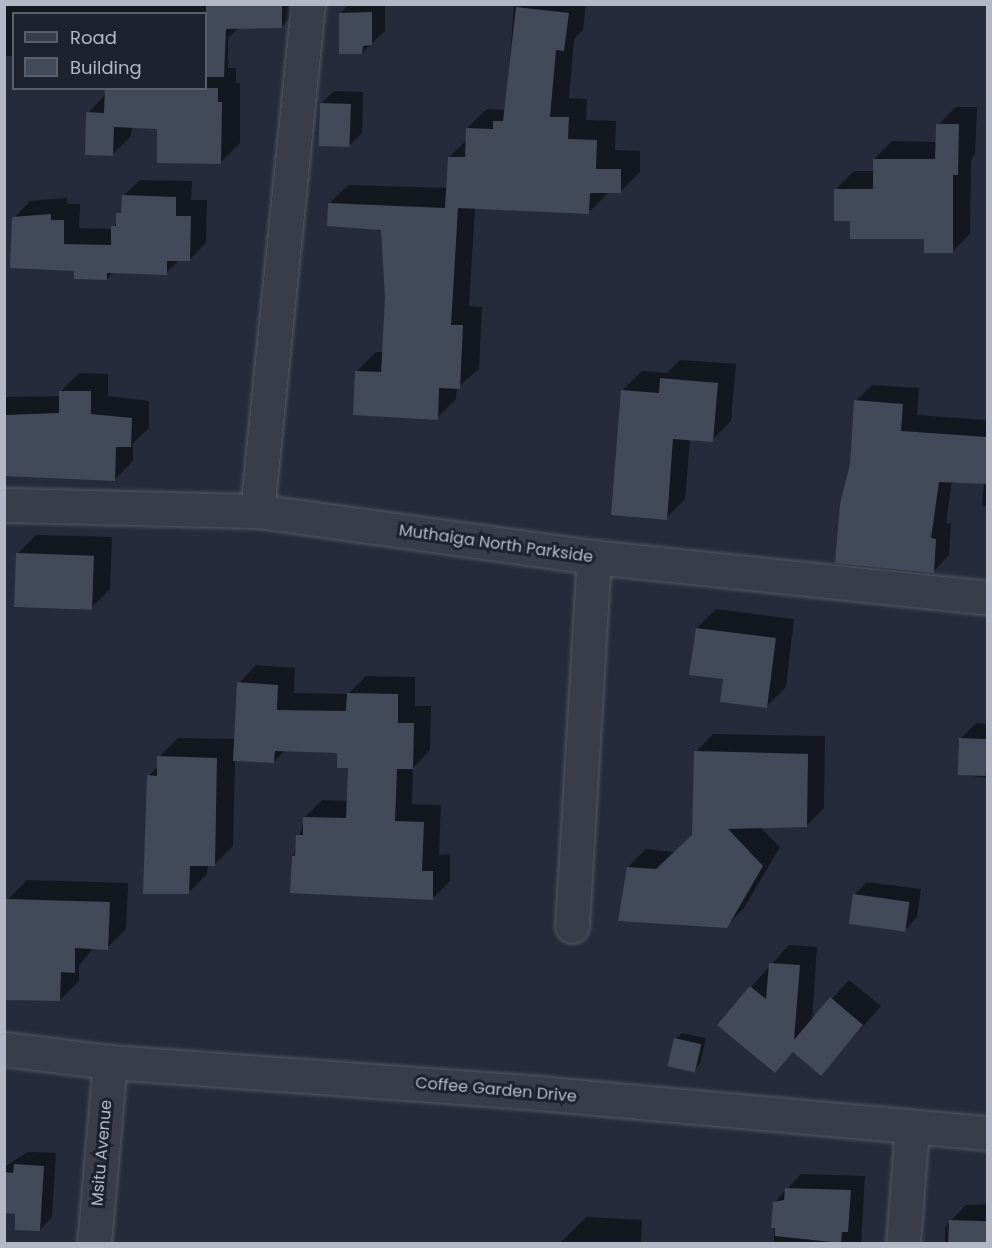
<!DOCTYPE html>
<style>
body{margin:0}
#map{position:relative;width:992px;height:1248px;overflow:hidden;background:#252b3a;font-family:Poppins,sans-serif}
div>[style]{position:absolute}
.shadow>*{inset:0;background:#0007}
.building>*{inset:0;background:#424959;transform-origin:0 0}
.roads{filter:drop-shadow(0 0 2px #545865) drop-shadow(0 0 2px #545865)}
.street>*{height:33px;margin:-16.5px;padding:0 16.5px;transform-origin:16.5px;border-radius:16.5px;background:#393d4a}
span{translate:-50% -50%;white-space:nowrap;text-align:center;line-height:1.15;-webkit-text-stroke:6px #1e222f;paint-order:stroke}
.street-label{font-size:16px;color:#b4b8c6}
.frame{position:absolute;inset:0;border:6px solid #b4b8c6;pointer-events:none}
.legend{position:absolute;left:12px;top:12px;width:195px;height:78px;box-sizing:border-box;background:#1e222f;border:2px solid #5a5e6b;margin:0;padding:8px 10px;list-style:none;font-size:18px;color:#b4b8c6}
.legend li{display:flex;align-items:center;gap:12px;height:30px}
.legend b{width:30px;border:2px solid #5a5e6b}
</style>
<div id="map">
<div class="shadow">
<div style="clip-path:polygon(4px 4px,300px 4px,300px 8px,281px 27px,239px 27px,228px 38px,228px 68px,236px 68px,236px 83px,240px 83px,240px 143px,221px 162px,159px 127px,132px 126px,131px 136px,112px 155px,88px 113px,106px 94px,206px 88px,206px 14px,14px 14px,14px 56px,4px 56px)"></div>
<div style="clip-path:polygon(349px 4px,385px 4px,385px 31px,362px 53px,340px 14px)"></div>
<div style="clip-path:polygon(514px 4px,586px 4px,583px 30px,574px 39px,569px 98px,587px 99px,586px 120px,616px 121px,615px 150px,640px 151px,640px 172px,620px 192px,608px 193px,589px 212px,475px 208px,469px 306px,482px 307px,479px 369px,457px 388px,456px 399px,437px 418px,357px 371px,376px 352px,383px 352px,386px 298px,383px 228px,329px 204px,348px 185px,448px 188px,449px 157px,467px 140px,467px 128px,487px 109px,506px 110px)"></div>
<div style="clip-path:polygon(334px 91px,363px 92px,362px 133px,349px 146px,321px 104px)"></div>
<div style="clip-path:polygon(956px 107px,977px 107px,975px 155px,971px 160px,970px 234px,952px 252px,925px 237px,852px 219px,836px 189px,854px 171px,874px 171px,874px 159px,892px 141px,937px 142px,938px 125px)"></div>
<div style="clip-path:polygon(140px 180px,192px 181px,191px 200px,207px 200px,206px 243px,190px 259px,180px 259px,166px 273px,114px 271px,107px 279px,76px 269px,14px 218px,30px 201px,67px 198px,67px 204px,80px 204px,79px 228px,113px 229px,123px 209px,123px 196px)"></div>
<div style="clip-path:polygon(680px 360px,736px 364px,731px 421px,712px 440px,690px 439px,685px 499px,666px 518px,623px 390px,642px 371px,667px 373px)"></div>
<div style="clip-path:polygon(79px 373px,108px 374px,108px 396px,149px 401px,149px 428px,133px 443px,133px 461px,115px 479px,4px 475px,4px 397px,61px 396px,61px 391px)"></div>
<div style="clip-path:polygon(872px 385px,919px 388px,917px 415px,988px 420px,988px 506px,982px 506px,984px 483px,952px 481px,946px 523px,951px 523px,949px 555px,933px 572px,852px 464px,856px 401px)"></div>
<div style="clip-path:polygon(36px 535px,112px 537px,110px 589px,91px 608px,17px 554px)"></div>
<div style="clip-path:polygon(716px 609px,794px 619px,786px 687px,767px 706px,724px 678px,697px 628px)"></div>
<div style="clip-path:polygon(256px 665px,295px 668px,294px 693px,348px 694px,366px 676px,415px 677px,415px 706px,431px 706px,430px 750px,413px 768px,412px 804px,441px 805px,439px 855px,450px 854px,450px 881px,433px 898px,293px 857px,305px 817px,322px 800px,348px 801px,350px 767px,339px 751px,285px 750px,274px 762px,235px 760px,233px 846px,214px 865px,208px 865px,207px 874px,188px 893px,149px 776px,158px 766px,159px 757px,178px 738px,235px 739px,239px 683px)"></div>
<div style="clip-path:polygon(976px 723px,988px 724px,988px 778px,958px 774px,961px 738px)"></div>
<div style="clip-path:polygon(713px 734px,825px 736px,824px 808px,806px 826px,760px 827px,780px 847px,744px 908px,726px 926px,628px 867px,646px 849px,675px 852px,694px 834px,696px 752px)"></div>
<div style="clip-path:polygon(27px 880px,128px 883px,126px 929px,107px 948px,93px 948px,79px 966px,79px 981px,60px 1000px,4px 966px,4px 911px,8px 899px)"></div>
<div style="clip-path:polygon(867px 882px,921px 889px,917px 917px,905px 930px,855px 894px)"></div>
<div style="clip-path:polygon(789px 945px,817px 947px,812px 1021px,849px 980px,881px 1006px,821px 1074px,794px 1051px,775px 1071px,751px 987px)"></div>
<div style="clip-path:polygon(682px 1033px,706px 1038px,700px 1064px,694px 1070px,676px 1039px)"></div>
<div style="clip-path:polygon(28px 1152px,56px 1153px,52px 1217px,40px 1230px,17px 1212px,4px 1212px,4px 1167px)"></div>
<div style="clip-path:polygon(801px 1174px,865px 1176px,861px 1244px,774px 1244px,774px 1203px)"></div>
<div style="clip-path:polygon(988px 1204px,988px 1244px,945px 1244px,945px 1227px,966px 1205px)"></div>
<div style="clip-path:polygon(586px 1217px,642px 1220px,641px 1244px,559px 1244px)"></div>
</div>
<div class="building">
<div style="clip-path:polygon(206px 4px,282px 4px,282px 28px,226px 29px,224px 77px,206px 77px)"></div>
<div style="clip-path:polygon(516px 7px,569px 13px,564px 51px,556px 50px,550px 117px,569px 117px,568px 139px,597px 140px,596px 169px,621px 169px,621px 193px,590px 193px,589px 214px,458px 208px,451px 325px,463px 325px,460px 389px,439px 388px,438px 420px,353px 415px,355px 371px,381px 372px,385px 298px,381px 230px,327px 226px,328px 203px,445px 208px,448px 157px,465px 157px,466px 128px,493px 129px,493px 121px,503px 121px)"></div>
<div style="clip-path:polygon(372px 12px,372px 45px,363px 46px,362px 54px,339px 54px,339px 13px)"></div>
<div style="clip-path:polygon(105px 88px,218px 88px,218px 102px,222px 102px,221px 164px,157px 163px,157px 129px,114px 127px,113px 156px,85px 155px,86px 112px,104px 113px)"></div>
<div style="left:320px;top:103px;width:31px;height:43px;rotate:2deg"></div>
<div style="clip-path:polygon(936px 124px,959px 124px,958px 175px,953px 175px,953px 253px,924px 253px,924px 239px,850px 239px,850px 221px,834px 221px,834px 189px,873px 189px,873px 159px,935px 159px)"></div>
<div style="clip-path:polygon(122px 195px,176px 197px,176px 216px,191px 216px,190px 261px,167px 261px,167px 275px,107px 273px,107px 280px,74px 279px,74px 271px,10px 268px,12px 217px,51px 214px,51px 220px,64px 220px,64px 244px,111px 245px,111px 226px,116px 226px,116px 213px,121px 213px)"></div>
<div style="clip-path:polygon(660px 378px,718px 383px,713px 442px,673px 439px,667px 520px,611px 515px,621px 390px,659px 393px)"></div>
<div style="clip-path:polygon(59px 391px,91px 391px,91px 414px,132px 418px,131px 447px,116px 447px,115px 481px,4px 476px,4px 415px,59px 413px)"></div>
<div style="clip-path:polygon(854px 400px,903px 404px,901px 431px,987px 437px,987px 484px,939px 482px,931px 538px,936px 539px,934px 573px,835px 563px,840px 504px,850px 464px)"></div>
<div style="left:16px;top:553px;width:78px;height:54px;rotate:2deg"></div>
<div style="clip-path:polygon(696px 628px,776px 638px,767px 708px,720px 702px,723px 679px,689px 675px)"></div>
<div style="clip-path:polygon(237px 682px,278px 685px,277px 710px,346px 711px,347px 693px,398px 694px,398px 723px,414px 723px,413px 769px,397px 769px,395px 821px,424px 822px,422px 871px,433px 871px,433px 900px,290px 893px,292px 856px,295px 856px,296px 835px,303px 835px,303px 817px,346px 818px,348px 768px,337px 768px,337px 753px,275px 751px,274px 763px,233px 761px)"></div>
<div style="left:959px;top:738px;width:28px;height:37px;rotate:2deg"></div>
<div style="clip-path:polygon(694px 751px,808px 754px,807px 827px,728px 829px,763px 866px,727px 928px,618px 921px,627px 867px,656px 869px,692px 835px)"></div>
<div style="clip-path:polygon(157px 756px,217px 758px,215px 866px,190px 866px,189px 894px,143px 894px,147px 775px,157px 776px)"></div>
<div style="left:853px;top:894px;width:57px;height:30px;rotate:8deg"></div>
<div style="clip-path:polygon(6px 899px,110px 902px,108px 950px,75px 948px,75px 973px,61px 972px,60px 1001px,4px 1000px)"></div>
<div style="clip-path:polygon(769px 963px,800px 965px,794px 1040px,830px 997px,863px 1025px,821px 1076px,793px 1052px,775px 1073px,717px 1025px,750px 986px,766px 999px)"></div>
<div style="left:674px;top:1038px;width:28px;height:29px;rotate:13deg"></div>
<div style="clip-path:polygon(14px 1164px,44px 1166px,40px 1231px,15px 1230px,15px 1214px,4px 1213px,4px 1172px,13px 1173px)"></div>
<div style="clip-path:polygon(785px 1188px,851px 1190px,848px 1232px,842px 1232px,841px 1243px,775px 1236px,775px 1228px,771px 1228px,773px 1202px,784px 1200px)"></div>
<div style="left:949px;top:1220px;width:38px;height:24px;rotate:2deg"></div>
</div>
<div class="roads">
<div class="street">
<div style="left:4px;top:505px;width:253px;rotate:1.4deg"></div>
<div style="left:257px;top:511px;width:340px;rotate:7.8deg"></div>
<div style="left:594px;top:557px;width:396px;rotate:5.9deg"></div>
<div style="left:257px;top:511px;width:510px;rotate:-84.26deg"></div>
<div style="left:572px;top:926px;width:370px;rotate:-86.6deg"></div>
<div style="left:4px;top:1049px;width:107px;rotate:7deg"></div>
<div style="left:110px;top:1062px;width:429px;rotate:4.1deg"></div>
<div style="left:538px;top:1093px;width:452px;rotate:5.1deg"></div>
<div style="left:94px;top:1244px;width:183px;rotate:-85deg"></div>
<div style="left:903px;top:1244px;width:118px;rotate:-85.6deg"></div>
</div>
</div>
<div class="street-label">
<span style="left:496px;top:544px;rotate:8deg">Muthaiga North Parkside</span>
<span style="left:496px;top:1090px;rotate:5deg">Coffee Garden Drive</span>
<span style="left:102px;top:1153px;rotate:-85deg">Msitu Avenue</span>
</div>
<div class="frame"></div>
<ul class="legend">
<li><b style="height:8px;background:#393d4a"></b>Road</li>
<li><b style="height:16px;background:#424959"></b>Building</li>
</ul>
</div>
